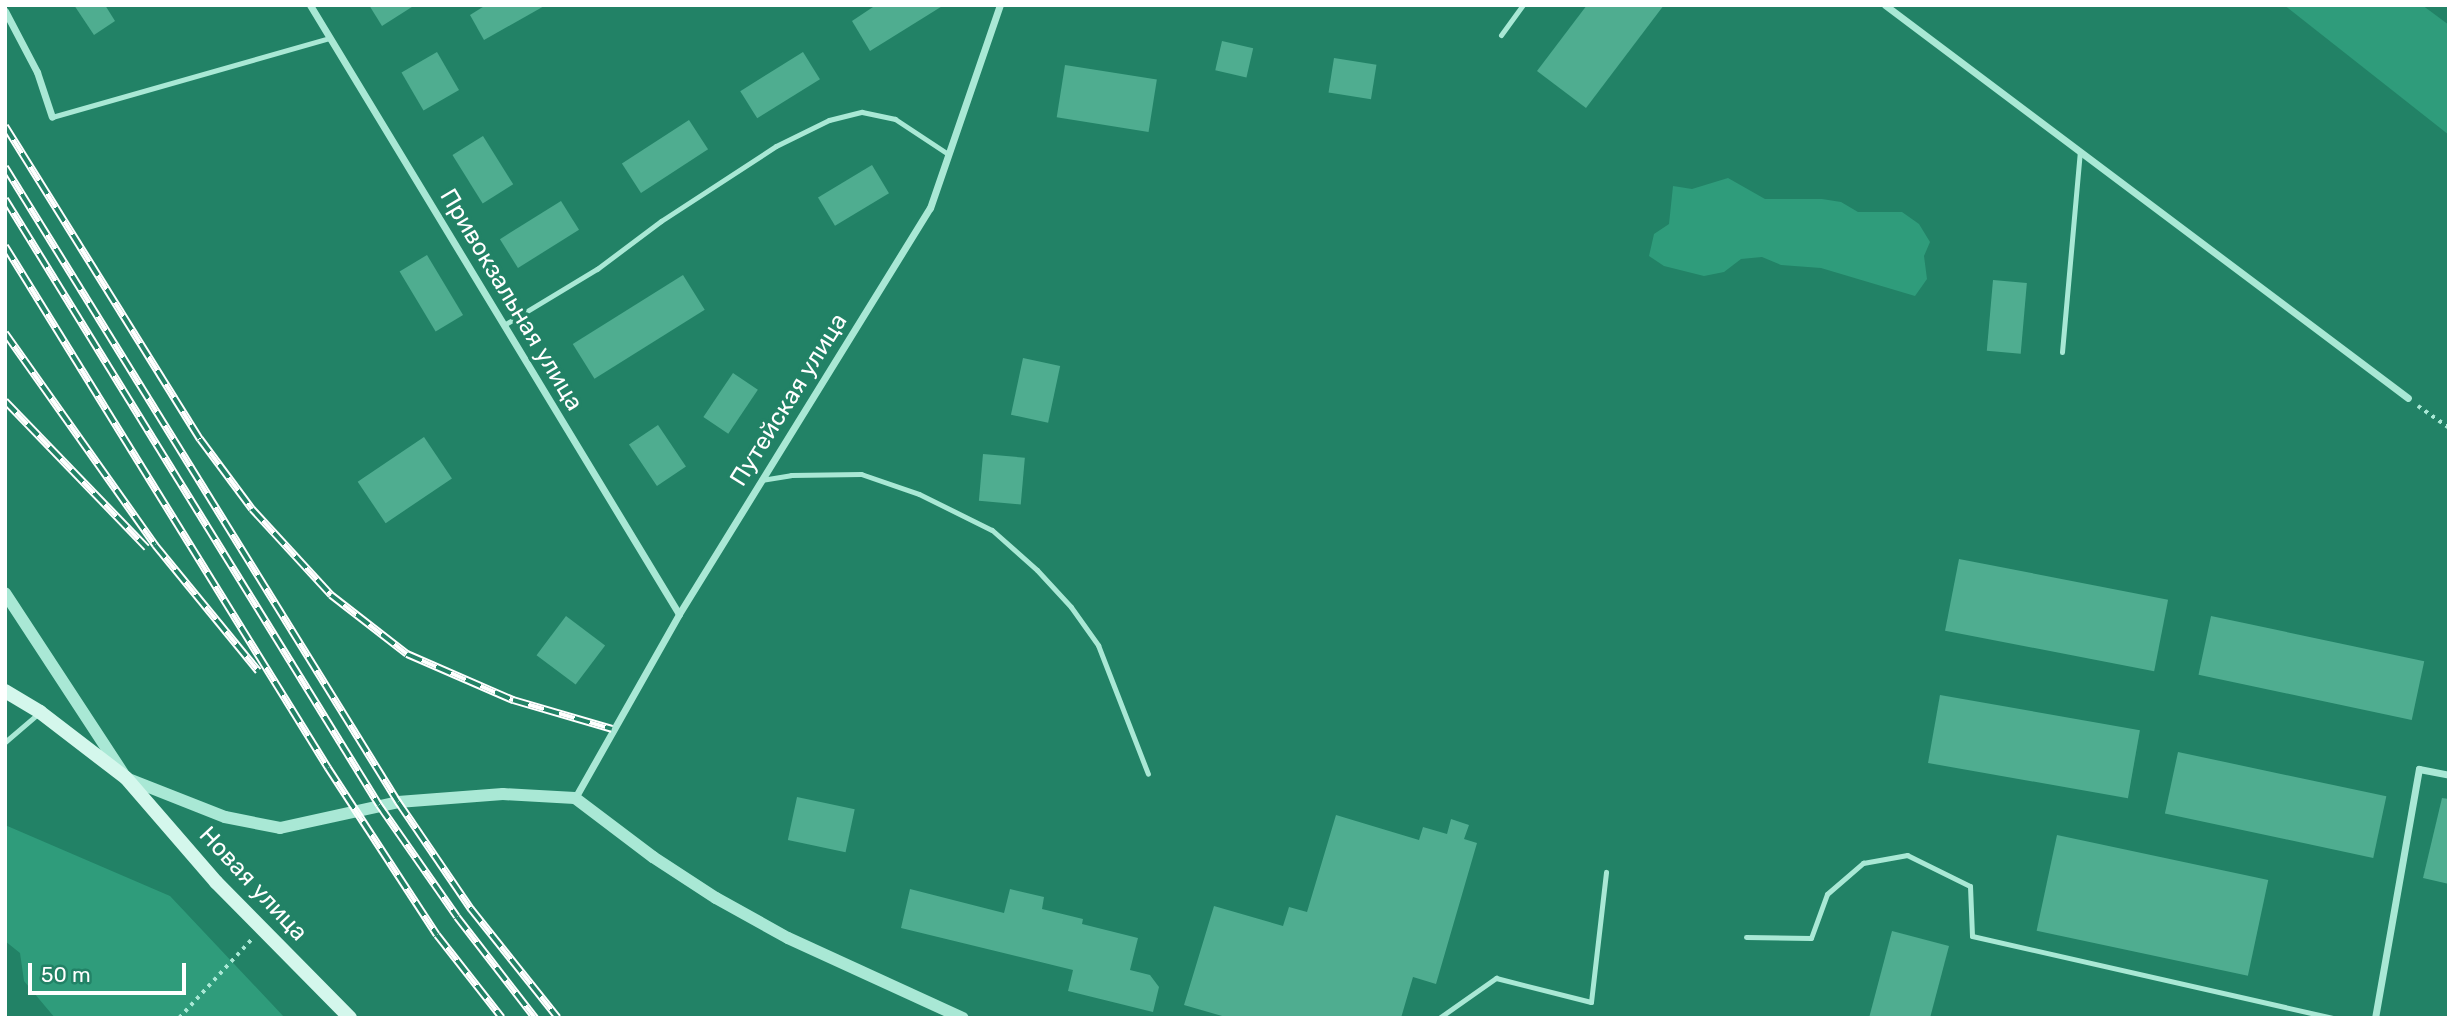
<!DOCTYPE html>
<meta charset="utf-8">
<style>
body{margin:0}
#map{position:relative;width:2454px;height:1023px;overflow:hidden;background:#228266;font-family:Rubik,sans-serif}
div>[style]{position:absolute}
.green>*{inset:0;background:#2f9c7b}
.building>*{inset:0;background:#4fad90;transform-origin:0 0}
.path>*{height:3.5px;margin-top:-1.75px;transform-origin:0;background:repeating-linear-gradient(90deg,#a9e8d5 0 3.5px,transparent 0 8.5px)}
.service>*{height:5px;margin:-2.5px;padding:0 2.5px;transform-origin:2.5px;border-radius:2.5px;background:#a9e8d5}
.minor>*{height:7px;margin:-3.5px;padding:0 3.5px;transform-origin:3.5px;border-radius:3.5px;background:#a9e8d5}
.tertiary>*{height:12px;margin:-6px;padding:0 6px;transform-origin:6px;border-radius:6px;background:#a9e8d5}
.secondary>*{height:14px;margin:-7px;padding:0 7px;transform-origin:7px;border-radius:7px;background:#d4f7ec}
.rail>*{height:8px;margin-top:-4px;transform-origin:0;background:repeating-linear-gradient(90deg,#228266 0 16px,#fff 0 32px);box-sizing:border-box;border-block:2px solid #fff}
span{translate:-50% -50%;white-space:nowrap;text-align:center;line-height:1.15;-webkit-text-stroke:7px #228266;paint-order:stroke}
.street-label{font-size:24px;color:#fff}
.frame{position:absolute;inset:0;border:7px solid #fff;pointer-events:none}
.scale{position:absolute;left:28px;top:963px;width:158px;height:32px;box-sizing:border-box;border:4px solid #fff;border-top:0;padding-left:9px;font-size:21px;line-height:24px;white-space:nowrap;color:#fff;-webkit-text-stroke:5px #228266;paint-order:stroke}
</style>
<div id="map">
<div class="green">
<div style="clip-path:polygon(2284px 5px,2422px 5px,2449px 25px,2449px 135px)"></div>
<div style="clip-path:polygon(1728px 178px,1765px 199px,1822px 199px,1841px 202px,1858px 212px,1902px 212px,1919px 224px,1930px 242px,1924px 256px,1927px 279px,1915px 296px,1821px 268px,1781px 265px,1762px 257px,1741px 259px,1724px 272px,1704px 276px,1664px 266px,1649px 256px,1654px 234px,1669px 224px,1673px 186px,1692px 189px)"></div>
<div style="clip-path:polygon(5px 825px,170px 896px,285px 1018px,55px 1018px,24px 981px,20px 953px,5px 941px)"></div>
</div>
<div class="building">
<div style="clip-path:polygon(74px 5px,105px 5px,115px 21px,94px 35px)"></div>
<div style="clip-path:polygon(369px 5px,415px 5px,382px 26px)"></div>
<div style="clip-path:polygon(486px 5px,546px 5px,484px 40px,470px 15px)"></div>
<div style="clip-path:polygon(876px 5px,944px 5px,870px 51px,852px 21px)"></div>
<div style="clip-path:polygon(1587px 5px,1664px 5px,1586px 108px,1537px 71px)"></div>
<div style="left:1222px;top:41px;width:32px;height:30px;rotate:13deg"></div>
<div style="left:437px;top:52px;width:44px;height:41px;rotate:60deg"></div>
<div style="left:803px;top:52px;width:32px;height:74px;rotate:58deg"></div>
<div style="left:1334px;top:58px;width:43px;height:35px;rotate:9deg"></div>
<div style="left:1065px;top:65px;width:93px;height:53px;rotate:9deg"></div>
<div style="left:689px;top:120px;width:35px;height:80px;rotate:57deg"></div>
<div style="left:483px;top:136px;width:57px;height:36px;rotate:58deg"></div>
<div style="left:872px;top:165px;width:33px;height:63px;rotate:59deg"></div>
<div style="left:561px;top:201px;width:34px;height:72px;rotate:58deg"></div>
<div style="left:427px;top:255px;width:70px;height:32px;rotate:59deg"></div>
<div style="left:683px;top:275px;width:41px;height:130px;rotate:58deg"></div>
<div style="left:1993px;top:280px;width:34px;height:71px;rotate:5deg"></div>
<div style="left:1023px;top:358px;width:38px;height:58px;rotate:12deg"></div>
<div style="left:733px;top:373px;width:30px;height:53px;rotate:34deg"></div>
<div style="left:658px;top:425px;width:50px;height:35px;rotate:56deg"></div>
<div style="left:424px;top:437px;width:50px;height:80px;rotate:56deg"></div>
<div style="left:983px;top:454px;width:42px;height:47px;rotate:5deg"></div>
<div style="left:1959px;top:559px;width:213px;height:73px;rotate:11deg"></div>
<div style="left:566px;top:616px;width:49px;height:49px;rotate:37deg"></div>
<div style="left:2211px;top:616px;width:218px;height:60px;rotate:12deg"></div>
<div style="left:1940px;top:695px;width:203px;height:69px;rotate:10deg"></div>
<div style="left:2178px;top:752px;width:213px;height:63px;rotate:12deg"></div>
<div style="left:797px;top:797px;width:59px;height:44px;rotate:12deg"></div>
<div style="clip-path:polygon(2442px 798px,2449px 799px,2449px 884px,2423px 878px)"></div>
<div style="clip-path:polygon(1336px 815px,1419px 840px,1423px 827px,1447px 834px,1451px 819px,1469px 825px,1464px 839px,1477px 843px,1436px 984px,1413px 977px,1401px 1018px,1229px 1018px,1184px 1005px,1214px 906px,1283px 926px,1289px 907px,1307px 912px)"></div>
<div style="left:2057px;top:835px;width:216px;height:98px;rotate:12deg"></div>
<div style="clip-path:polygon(910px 889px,1004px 913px,1010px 889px,1044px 897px,1042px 909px,1083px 919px,1082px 924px,1138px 938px,1130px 970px,1150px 975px,1159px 987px,1153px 1012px,1068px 991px,1073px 970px,901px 928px)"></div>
<div style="clip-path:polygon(1892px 931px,1949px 946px,1930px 1018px,1869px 1018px)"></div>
</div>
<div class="path">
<div style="left:2418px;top:406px;width:38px;rotate:35deg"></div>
<div style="left:179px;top:1018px;width:106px;rotate:-47.3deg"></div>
</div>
<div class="service">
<div style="left:1501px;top:35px;width:37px;rotate:-54deg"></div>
<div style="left:52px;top:117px;width:289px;rotate:-15.9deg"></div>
<div style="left:504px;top:325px;width:109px;rotate:-31.1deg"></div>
<div style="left:597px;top:269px;width:80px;rotate:-36.9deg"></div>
<div style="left:661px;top:221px;width:137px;rotate:-33.1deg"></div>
<div style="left:776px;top:146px;width:59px;rotate:-26.1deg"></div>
<div style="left:829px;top:120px;width:34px;rotate:-14deg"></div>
<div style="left:862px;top:112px;width:34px;rotate:12deg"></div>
<div style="left:895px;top:119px;width:64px;rotate:33.4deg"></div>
<div style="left:2062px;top:352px;width:201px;rotate:-84.9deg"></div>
<div style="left:761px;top:480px;width:30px;rotate:-9deg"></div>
<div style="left:791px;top:475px;width:70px;rotate:-0.8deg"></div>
<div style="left:861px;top:474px;width:61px;rotate:19deg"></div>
<div style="left:919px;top:494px;width:81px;rotate:26.3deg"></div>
<div style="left:992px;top:530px;width:60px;rotate:41.6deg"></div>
<div style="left:1037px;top:570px;width:50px;rotate:47.4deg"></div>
<div style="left:1071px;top:607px;width:47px;rotate:54.6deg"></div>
<div style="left:1098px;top:645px;width:138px;rotate:68.8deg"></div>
<div style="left:5px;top:742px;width:46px;rotate:-40.6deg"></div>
<div style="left:1746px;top:937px;width:65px;rotate:0.9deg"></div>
<div style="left:1811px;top:938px;width:47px;rotate:-70deg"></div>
<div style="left:1827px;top:894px;width:48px;rotate:-40.7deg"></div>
<div style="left:1863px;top:863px;width:45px;rotate:-10.3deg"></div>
<div style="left:1907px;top:855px;width:70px;rotate:26.2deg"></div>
<div style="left:1970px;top:886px;width:50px;rotate:87.7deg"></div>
<div style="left:1972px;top:936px;width:371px;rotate:12.8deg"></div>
<div style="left:1439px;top:1018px;width:70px;rotate:-35.1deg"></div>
<div style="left:1496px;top:978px;width:98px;rotate:14.2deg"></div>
<div style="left:1591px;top:1002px;width:131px;rotate:-83.4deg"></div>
</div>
<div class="minor">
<div style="left:310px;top:5px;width:712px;rotate:58.79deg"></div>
<div style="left:1885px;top:5px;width:654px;rotate:36.92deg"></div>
<div style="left:5px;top:11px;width:69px;rotate:62.3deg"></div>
<div style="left:37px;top:72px;width:47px;rotate:71.6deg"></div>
<div style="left:575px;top:798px;width:211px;rotate:-60.5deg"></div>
<div style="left:679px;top:614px;width:477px;rotate:-58.3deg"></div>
<div style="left:930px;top:208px;width:215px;rotate:-71deg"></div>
<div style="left:2375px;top:1018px;width:253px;rotate:-80deg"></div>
<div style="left:2419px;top:769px;width:31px;rotate:11deg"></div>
</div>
<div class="tertiary">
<div style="left:5px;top:593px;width:221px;rotate:56.8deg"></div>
<div style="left:126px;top:778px;width:106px;rotate:21.5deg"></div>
<div style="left:225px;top:817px;width:56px;rotate:11.3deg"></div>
<div style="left:280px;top:828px;width:121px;rotate:-12.4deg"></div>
<div style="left:398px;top:802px;width:105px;rotate:-4.4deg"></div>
<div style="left:503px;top:794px;width:72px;rotate:3.2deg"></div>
<div style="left:575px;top:798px;width:98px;rotate:37.1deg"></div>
<div style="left:653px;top:857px;width:75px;rotate:33.1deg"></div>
<div style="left:716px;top:898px;width:82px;rotate:29.1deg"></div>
<div style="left:788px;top:938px;width:192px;rotate:24.6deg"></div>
</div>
<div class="secondary">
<div style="left:5px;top:691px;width:41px;rotate:31deg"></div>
<div style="left:40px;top:712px;width:108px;rotate:37.5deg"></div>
<div style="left:126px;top:778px;width:138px;rotate:49.1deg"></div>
<div style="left:216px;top:882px;width:191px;rotate:45.4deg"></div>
</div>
<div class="rail">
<div style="left:5px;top:126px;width:369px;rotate:58.1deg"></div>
<div style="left:200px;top:439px;width:87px;rotate:53.4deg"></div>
<div style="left:252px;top:509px;width:117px;rotate:47.4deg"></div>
<div style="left:331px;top:595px;width:96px;rotate:37.8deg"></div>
<div style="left:407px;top:654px;width:116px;rotate:23.5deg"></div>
<div style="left:513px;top:700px;width:103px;rotate:16.3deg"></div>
<div style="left:5px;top:167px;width:747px;rotate:58.25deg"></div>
<div style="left:398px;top:802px;width:130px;rotate:55.7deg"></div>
<div style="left:471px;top:909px;width:139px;rotate:51.4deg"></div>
<div style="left:5px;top:199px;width:712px;rotate:58.32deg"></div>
<div style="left:379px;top:805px;width:136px;rotate:55.1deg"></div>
<div style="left:457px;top:917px;width:128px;rotate:52.3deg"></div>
<div style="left:5px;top:246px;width:614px;rotate:58.25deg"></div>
<div style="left:328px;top:768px;width:199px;rotate:56.9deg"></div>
<div style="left:437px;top:935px;width:105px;rotate:51.9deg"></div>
<div style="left:5px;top:333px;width:260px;rotate:54.7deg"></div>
<div style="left:155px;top:545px;width:163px;rotate:50.7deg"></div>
<div style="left:5px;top:401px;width:204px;rotate:46deg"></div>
</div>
<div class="street-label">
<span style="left:511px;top:300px;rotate:59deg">Привокзальная улица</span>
<span style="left:789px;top:400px;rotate:-58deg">Путейская улица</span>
<span style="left:253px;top:884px;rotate:47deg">Новая улица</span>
</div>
<div class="frame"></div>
<div class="scale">50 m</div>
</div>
